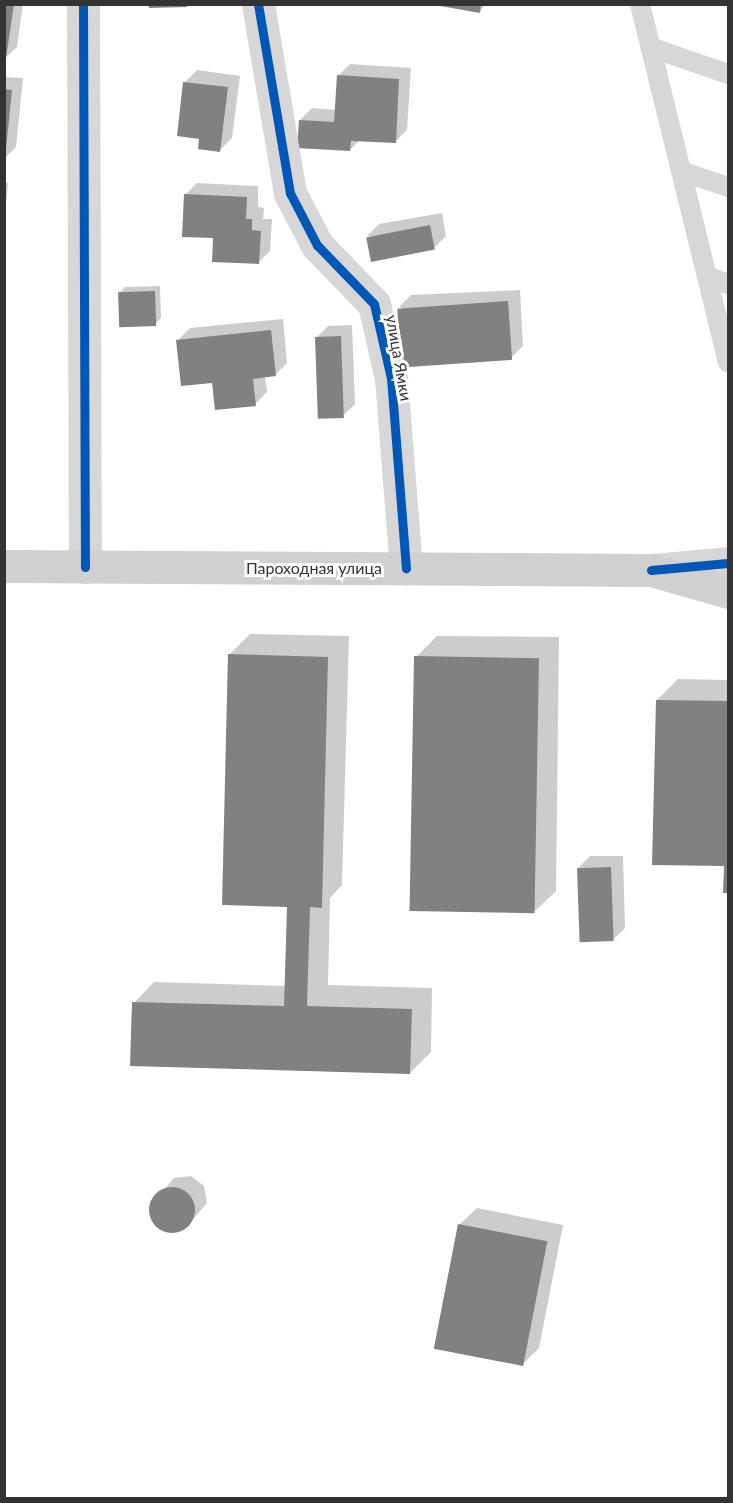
<!DOCTYPE html>
<meta charset="utf-8">
<style>
body{margin:0}
#map{position:relative;width:733px;height:1503px;overflow:hidden;background:#fff;font-family:Lato,sans-serif}
div>[style]{position:absolute}
.shadow>*{inset:0;background:#0003}
.building>*{inset:0;background:#818181;transform-origin:0 0}
.round{border-radius:50%}
.lane>*{height:20px;margin:-10px;padding:0 10px;transform-origin:10px;border-radius:10px;background:#d7d7d7}
.street>*{height:33px;margin:-16.5px;padding:0 16.5px;transform-origin:16.5px;border-radius:16.5px;background:#d7d7d7}
.secondary>*{height:33px;margin:-16.5px;padding:0 16.5px;transform-origin:16.5px;border-radius:16.5px;background:#d0d0d0}
.cycleway>*{height:9px;margin:-4.5px;padding:0 4.5px;transform-origin:4.5px;border-radius:4.5px;background:#0057b8}
span{translate:-50% -50%;white-space:nowrap;text-align:center;line-height:1.15;-webkit-text-stroke:6px #fff;paint-order:stroke}
.street-label{font-size:16px;color:#333}
.frame{position:absolute;inset:0;border:6px solid #333;pointer-events:none}
</style>
<div id="map">
<div class="shadow">
<div style="clip-path:polygon(4px 4px,23px 4px,17px 47px,4px 59px)"></div>
<div style="clip-path:polygon(151px 4px,188px 4px,151px 6px)"></div>
<div style="clip-path:polygon(430px 4px,486px 4px,479px 12px)"></div>
<div style="clip-path:polygon(350px 64px,411px 68px,407px 130px,395px 142px,360px 140px,350px 150px,300px 120px,312px 108px,336px 110px,338px 76px)"></div>
<div style="clip-path:polygon(197px 70px,240px 76px,232px 138px,220px 150px,201px 138px,178px 135px,185px 82px)"></div>
<div style="clip-path:polygon(4px 77px,23px 78px,16px 147px,4px 159px)"></div>
<div style="clip-path:polygon(4px 183px,8px 183px,4px 226px)"></div>
<div style="clip-path:polygon(197px 183px,258px 186px,258px 207px,264px 208px,263px 219px,272px 219px,270px 251px,258px 263px,215px 237px,185px 195px)"></div>
<div style="clip-path:polygon(442px 213px,446px 236px,434px 248px,367px 236px,379px 224px)"></div>
<div style="clip-path:polygon(160px 286px,161px 318px,155px 324px,119px 293px,125px 287px)"></div>
<div style="clip-path:polygon(520px 290px,523px 346px,511px 358px,399px 307px,411px 295px)"></div>
<div style="clip-path:polygon(283px 319px,287px 363px,275px 375px,265px 376px,267px 392px,255px 404px,214px 381px,178px 340px,190px 328px)"></div>
<div style="clip-path:polygon(352px 325px,355px 404px,343px 416px,316px 338px,328px 326px)"></div>
<div style="clip-path:polygon(250px 634px,349px 636px,342px 885px,330px 898px,328px 985px,432px 988px,431px 1052px,410px 1073px,134px 1003px,154px 982px,286px 986px,288px 905px,229px 655px)"></div>
<div style="clip-path:polygon(437px 636px,559px 637px,556px 891px,535px 911px,416px 657px)"></div>
<div style="clip-path:polygon(678px 679px,728px 680px,728px 891px,725px 891px,726px 865px,657px 700px)"></div>
<div style="clip-path:polygon(590px 856px,623px 856px,625px 928px,613px 940px,578px 868px)"></div>
<div style="clip-path:polygon(191px 1176px,204px 1186px,207px 1203px,184px 1230px,167px 1232px,153px 1222px,151px 1205px,174px 1178px)"></div>
<div style="clip-path:polygon(477px 1208px,563px 1225px,539px 1348px,522px 1365px,459px 1225px)"></div>
</div>
<div class="building">
<div style="clip-path:polygon(4px 4px,14px 4px,6px 58px,4px 58px)"></div>
<div style="clip-path:polygon(429px 4px,481px 4px,480px 13px)"></div>
<div style="clip-path:polygon(149px 5px,187px 5px,187px 7px,149px 8px)"></div>
<div style="clip-path:polygon(337px 75px,399px 79px,396px 143px,351px 141px,350px 151px,297px 148px,299px 120px,334px 122px)"></div>
<div style="clip-path:polygon(183px 82px,228px 87px,220px 152px,198px 149px,199px 139px,177px 136px)"></div>
<div style="clip-path:polygon(4px 89px,12px 90px,6px 149px,4px 149px)"></div>
<div style="clip-path:polygon(184px 194px,247px 197px,246px 219px,252px 219px,252px 230px,261px 231px,259px 264px,212px 262px,213px 238px,182px 237px)"></div>
<div style="left:430px;top:225px;width:25px;height:65px;rotate:79deg"></div>
<div style="left:155px;top:291px;width:35px;height:37px;rotate:88deg"></div>
<div style="left:508px;top:301px;width:59px;height:111px;rotate:86deg"></div>
<div style="clip-path:polygon(271px 330px,276px 376px,253px 379px,256px 406px,215px 410px,212px 383px,181px 386px,176px 340px)"></div>
<div style="left:341px;top:336px;width:82px;height:26px;rotate:88deg"></div>
<div style="clip-path:polygon(228px 654px,328px 657px,322px 908px,310px 907px,307px 1006px,412px 1009px,410px 1074px,130px 1066px,132px 1002px,284px 1006px,287px 907px,222px 905px)"></div>
<div style="left:414px;top:656px;width:125px;height:255px;rotate:1deg"></div>
<div style="clip-path:polygon(656px 700px,728px 701px,728px 893px,723px 893px,724px 866px,652px 865px)"></div>
<div style="left:611px;top:867px;width:74px;height:34px;rotate:88deg"></div>
<div class="round" style="left:149px;top:1187px;width:46px;height:46px"></div>
<div style="left:458px;top:1224px;width:91px;height:127px;rotate:11deg"></div>
</div>
<div class="lane">
<div style="left:640px;top:4px;width:369px;rotate:76.2deg"></div>
<div style="left:650px;top:47px;width:83px;rotate:19.1deg"></div>
<div style="left:681px;top:171px;width:50px;rotate:18.8deg"></div>
<div style="left:707px;top:276px;width:22px;rotate:21deg"></div>
</div>
<div class="street">
<div style="left:83px;top:4px;width:563px;rotate:89.8deg"></div>
<div style="left:258px;top:4px;width:192px;rotate:80.4deg"></div>
<div style="left:290px;top:193px;width:59px;rotate:62.6deg"></div>
<div style="left:317px;top:245px;width:82px;rotate:46deg"></div>
<div style="left:374px;top:304px;width:76px;rotate:77.1deg"></div>
<div style="left:391px;top:378px;width:191px;rotate:85.5deg"></div>
<div style="left:653px;top:570px;width:75px;rotate:-5.3deg"></div>
</div>
<div class="secondary">
<div style="left:4px;top:566px;width:647px;rotate:0.35deg"></div>
<div style="left:651px;top:570px;width:80px;rotate:15.9deg"></div>
</div>
<div class="cycleway">
<div style="left:83px;top:4px;width:563px;rotate:89.8deg"></div>
<div style="left:258px;top:4px;width:192px;rotate:80.4deg"></div>
<div style="left:290px;top:193px;width:59px;rotate:62.6deg"></div>
<div style="left:317px;top:245px;width:82px;rotate:46deg"></div>
<div style="left:374px;top:304px;width:76px;rotate:77.1deg"></div>
<div style="left:391px;top:378px;width:191px;rotate:85.5deg"></div>
<div style="left:651px;top:570px;width:77px;rotate:-5.2deg"></div>
</div>
<div class="street-label">
<span style="left:399px;top:358px;rotate:80deg">улица Ямки</span>
<span style="left:314px;top:568px">Пароходная улица</span>
</div>
<div class="frame"></div>
</div>
